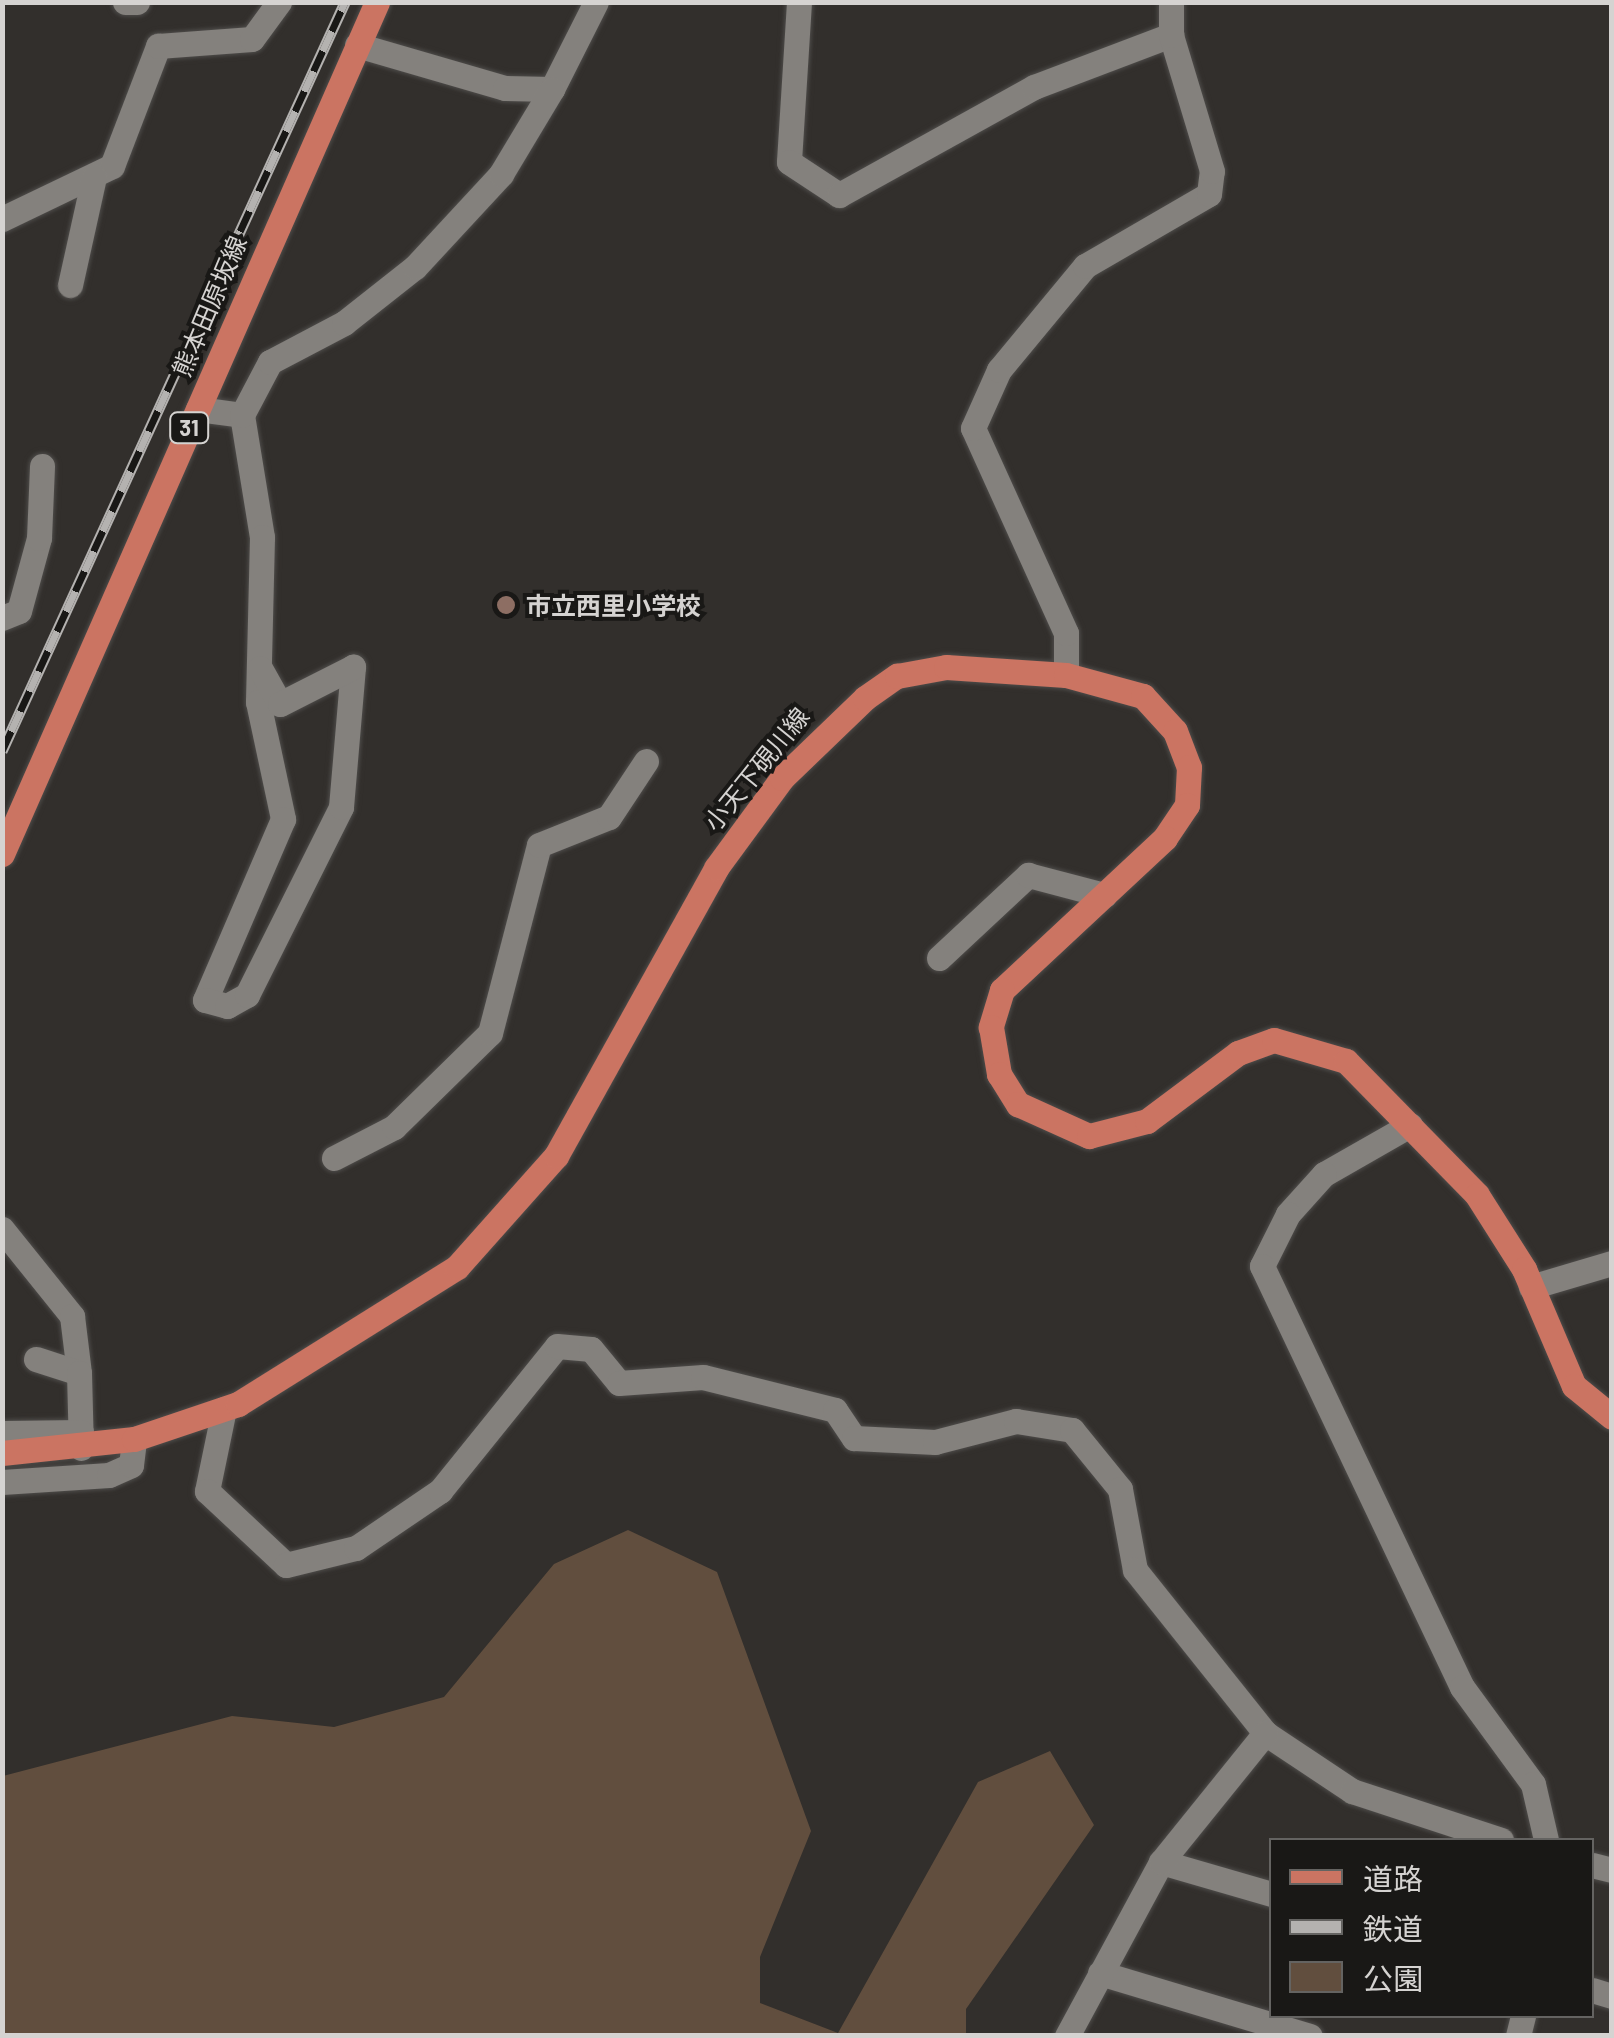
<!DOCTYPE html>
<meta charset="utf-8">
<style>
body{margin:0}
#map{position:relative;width:1614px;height:2038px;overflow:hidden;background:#322f2c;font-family:Barlow,"Noto Sans JP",sans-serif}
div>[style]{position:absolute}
.green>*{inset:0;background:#614e3e}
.roads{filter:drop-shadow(0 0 2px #4e4c4a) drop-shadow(0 0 2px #4e4c4a)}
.minor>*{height:25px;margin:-12.5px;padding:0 12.5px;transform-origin:12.5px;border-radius:12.5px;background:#84817d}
.major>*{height:25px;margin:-12.5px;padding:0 12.5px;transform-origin:12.5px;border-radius:12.5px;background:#cb7462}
.rail>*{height:11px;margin-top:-5.5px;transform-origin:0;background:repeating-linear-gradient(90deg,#191816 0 22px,#b4b2b0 0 44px);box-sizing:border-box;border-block:2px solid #b4b2b0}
.dots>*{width:28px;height:28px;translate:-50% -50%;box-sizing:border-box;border:5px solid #191816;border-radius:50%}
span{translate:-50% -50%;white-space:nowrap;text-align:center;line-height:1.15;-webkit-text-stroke:8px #191816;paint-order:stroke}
.shield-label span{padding:2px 8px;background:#191816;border:2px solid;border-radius:8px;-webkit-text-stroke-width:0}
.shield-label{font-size:22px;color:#d5d3d1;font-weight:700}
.street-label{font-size:25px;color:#d5d3d1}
.poi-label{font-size:25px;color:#d5d3d1;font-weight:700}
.left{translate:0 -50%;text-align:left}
.frame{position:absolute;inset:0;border:5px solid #d5d3d1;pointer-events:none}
.legend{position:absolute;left:1269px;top:1838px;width:325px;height:180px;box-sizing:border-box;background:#191816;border:2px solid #646361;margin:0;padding:12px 18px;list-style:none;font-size:30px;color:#d5d3d1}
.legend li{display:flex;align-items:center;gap:20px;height:50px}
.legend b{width:50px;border:2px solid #646361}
</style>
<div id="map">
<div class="green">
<div style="clip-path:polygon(628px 1530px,717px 1572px,811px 1831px,760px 1957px,760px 2003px,838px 2033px,978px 1782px,1050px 1751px,1094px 1825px,966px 2009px,966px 2035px,3px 2035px,3px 1776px,232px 1716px,334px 1727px,444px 1697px,554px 1564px)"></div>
</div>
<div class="roads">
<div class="minor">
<div style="left:125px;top:2px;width:12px"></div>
<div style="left:799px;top:2px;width:160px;rotate:93.6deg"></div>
<div style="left:789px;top:162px;width:60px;rotate:33.4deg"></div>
<div style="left:839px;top:195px;width:223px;rotate:-29deg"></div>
<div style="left:1034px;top:87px;width:147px;rotate:-20.8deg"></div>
<div style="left:357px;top:45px;width:154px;rotate:16.2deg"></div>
<div style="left:505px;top:88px;width:47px;rotate:1.2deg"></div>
<div style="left:552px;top:89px;width:97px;rotate:-63.2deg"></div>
<div style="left:2px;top:219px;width:122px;rotate:-25.7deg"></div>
<div style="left:112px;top:166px;width:129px;rotate:-69deg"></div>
<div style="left:158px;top:46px;width:94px;rotate:-4.3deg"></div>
<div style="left:252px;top:39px;width:46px;rotate:-53.9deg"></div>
<div style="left:70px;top:285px;width:111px;rotate:-77.5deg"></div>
<div style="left:198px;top:409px;width:44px;rotate:7.8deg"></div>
<div style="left:242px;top:415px;width:124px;rotate:80.7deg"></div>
<div style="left:262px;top:537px;width:165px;rotate:91.4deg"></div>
<div style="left:258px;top:702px;width:120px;rotate:77.9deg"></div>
<div style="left:283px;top:819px;width:197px;rotate:113.3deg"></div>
<div style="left:205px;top:1000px;width:23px;rotate:15deg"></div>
<div style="left:227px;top:1006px;width:23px;rotate:-29deg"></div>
<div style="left:247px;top:995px;width:210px;rotate:-63.4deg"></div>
<div style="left:341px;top:807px;width:141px;rotate:-85.1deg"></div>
<div style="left:242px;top:415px;width:60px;rotate:-62.2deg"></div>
<div style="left:270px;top:362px;width:84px;rotate:-27.8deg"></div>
<div style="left:344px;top:323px;width:90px;rotate:-38.3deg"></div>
<div style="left:415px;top:267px;width:127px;rotate:-47.2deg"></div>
<div style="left:501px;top:174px;width:99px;rotate:-59deg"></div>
<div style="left:2px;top:618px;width:18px;rotate:-22deg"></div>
<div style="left:19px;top:611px;width:76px;rotate:-74.7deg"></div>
<div style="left:39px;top:538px;width:72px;rotate:-87.6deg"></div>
<div style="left:260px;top:668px;width:41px;rotate:60.9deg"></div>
<div style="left:280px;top:704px;width:82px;rotate:-26.9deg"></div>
<div style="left:1066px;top:675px;width:42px;rotate:-90deg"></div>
<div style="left:1066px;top:633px;width:225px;rotate:-114.4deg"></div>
<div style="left:973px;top:428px;width:64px;rotate:-65.9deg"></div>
<div style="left:999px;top:370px;width:135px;rotate:-50.4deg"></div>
<div style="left:1085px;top:266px;width:143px;rotate:-30.1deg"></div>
<div style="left:1209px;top:194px;width:23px;rotate:-83deg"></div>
<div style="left:1212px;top:171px;width:142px;rotate:-106.8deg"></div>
<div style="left:1171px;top:35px;width:33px;rotate:-90deg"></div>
<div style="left:939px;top:958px;width:122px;rotate:-43deg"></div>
<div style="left:1028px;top:875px;width:79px;rotate:14.7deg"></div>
<div style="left:1410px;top:1125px;width:99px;rotate:150.3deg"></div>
<div style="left:1324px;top:1174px;width:54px;rotate:132deg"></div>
<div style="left:1288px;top:1214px;width:58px;rotate:116.6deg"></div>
<div style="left:1262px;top:1266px;width:466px;rotate:64.6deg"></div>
<div style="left:1462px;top:1687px;width:120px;rotate:53.8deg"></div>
<div style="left:1533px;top:1784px;width:57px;rotate:76.9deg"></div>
<div style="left:334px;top:1158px;width:68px;rotate:-27.3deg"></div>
<div style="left:394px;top:1127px;width:134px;rotate:-44.4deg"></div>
<div style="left:490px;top:1033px;width:194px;rotate:-75.4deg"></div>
<div style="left:539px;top:845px;width:75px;rotate:-21.8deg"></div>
<div style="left:609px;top:817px;width:67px;rotate:-56.5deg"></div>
<div style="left:2px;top:1229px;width:112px;rotate:51.2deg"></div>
<div style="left:72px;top:1316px;width:57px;rotate:83deg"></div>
<div style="left:1531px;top:1287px;width:84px;rotate:-16.5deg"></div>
<div style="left:36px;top:1359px;width:45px;rotate:18deg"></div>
<div style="left:79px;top:1373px;width:75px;rotate:88.5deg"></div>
<div style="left:224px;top:1409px;width:84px;rotate:101.7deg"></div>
<div style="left:207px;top:1491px;width:108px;rotate:43.1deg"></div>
<div style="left:286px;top:1565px;width:72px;rotate:-13.7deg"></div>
<div style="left:356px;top:1548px;width:102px;rotate:-34.2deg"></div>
<div style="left:440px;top:1491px;width:186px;rotate:-51.1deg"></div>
<div style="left:557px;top:1346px;width:34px;rotate:5deg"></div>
<div style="left:591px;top:1349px;width:44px;rotate:50.5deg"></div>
<div style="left:619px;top:1383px;width:84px;rotate:-4.1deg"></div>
<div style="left:703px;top:1377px;width:136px;rotate:14deg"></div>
<div style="left:835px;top:1410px;width:34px;rotate:56deg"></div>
<div style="left:854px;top:1438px;width:81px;rotate:2.8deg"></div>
<div style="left:935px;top:1442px;width:84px;rotate:-14.5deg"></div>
<div style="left:1016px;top:1421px;width:57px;rotate:9.1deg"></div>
<div style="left:1072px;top:1430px;width:76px;rotate:50.9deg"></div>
<div style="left:1120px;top:1489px;width:82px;rotate:79.5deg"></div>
<div style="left:1135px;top:1570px;width:208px;rotate:51.4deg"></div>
<div style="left:1265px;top:1733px;width:105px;rotate:33.7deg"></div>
<div style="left:1352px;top:1791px;width:157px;rotate:18.2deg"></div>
<div style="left:2px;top:1433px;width:79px;rotate:-0.7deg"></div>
<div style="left:2px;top:1482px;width:107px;rotate:-3.7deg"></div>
<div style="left:109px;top:1475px;width:24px;rotate:-24deg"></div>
<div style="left:131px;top:1465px;width:26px;rotate:-83deg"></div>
<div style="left:1161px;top:1862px;width:116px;rotate:16.1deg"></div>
<div style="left:1592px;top:1865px;width:21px;rotate:14deg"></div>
<div style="left:1100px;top:1973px;width:219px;rotate:16.7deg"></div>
<div style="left:1592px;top:1990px;width:21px;rotate:17deg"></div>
<div style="left:1067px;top:2036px;width:198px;rotate:-61.6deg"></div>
<div style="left:1161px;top:1862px;width:166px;rotate:-51.1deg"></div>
<div style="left:1518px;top:2036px;width:21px;rotate:-76deg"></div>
</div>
<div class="major">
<div style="left:2px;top:854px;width:931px;rotate:-66.24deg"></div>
<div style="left:2px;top:1453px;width:133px;rotate:-6.1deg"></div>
<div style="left:134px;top:1439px;width:110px;rotate:-18.6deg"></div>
<div style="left:238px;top:1404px;width:258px;rotate:-32deg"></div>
<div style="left:457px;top:1267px;width:149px;rotate:-48.3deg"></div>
<div style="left:556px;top:1156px;width:329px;rotate:-60.9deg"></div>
<div style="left:716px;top:868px;width:112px;rotate:-53.7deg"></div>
<div style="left:782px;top:778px;width:115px;rotate:-43.9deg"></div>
<div style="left:865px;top:698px;width:39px;rotate:-35deg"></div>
<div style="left:897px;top:676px;width:50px;rotate:-10.4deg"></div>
<div style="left:946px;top:667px;width:120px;rotate:3.8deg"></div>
<div style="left:1066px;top:675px;width:80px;rotate:15.3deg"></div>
<div style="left:1143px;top:696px;width:47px;rotate:47.6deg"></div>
<div style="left:1175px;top:731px;width:39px;rotate:69deg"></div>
<div style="left:1189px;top:767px;width:38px;rotate:93deg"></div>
<div style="left:1187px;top:805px;width:40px;rotate:124deg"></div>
<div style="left:1165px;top:838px;width:223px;rotate:137deg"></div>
<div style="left:1002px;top:990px;width:39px;rotate:107deg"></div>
<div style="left:991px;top:1027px;width:48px;rotate:80.3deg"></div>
<div style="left:999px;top:1074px;width:36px;rotate:58deg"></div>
<div style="left:1018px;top:1104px;width:78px;rotate:24.3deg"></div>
<div style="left:1089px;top:1136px;width:60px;rotate:-14.5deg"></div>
<div style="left:1147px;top:1121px;width:114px;rotate:-36.8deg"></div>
<div style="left:1238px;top:1053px;width:38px;rotate:-20deg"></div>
<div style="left:1274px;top:1040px;width:75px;rotate:16.3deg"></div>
<div style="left:1346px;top:1061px;width:187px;rotate:45.6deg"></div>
<div style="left:1477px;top:1195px;width:88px;rotate:57.6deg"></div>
<div style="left:1524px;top:1269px;width:127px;rotate:66.9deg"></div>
<div style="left:1574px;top:1386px;width:49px;rotate:39.2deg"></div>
</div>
</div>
<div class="rail">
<div style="left:2px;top:751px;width:824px;rotate:-65.39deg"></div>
</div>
<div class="dots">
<div style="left:506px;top:605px;background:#8d6e63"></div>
</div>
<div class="shield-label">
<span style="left:189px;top:428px">31</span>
</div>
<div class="street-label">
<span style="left:209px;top:306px;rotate:-67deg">熊本田原坂線</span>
<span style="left:756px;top:769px;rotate:-51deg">小天下硯川線</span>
</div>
<div class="poi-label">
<span class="left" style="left:526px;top:605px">市立西里小学校</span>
</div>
<div class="frame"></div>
<ul class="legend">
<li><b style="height:12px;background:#cb7462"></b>道路</li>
<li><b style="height:12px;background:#b4b2b0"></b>鉄道</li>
<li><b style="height:28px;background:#614e3e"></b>公園</li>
</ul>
</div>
